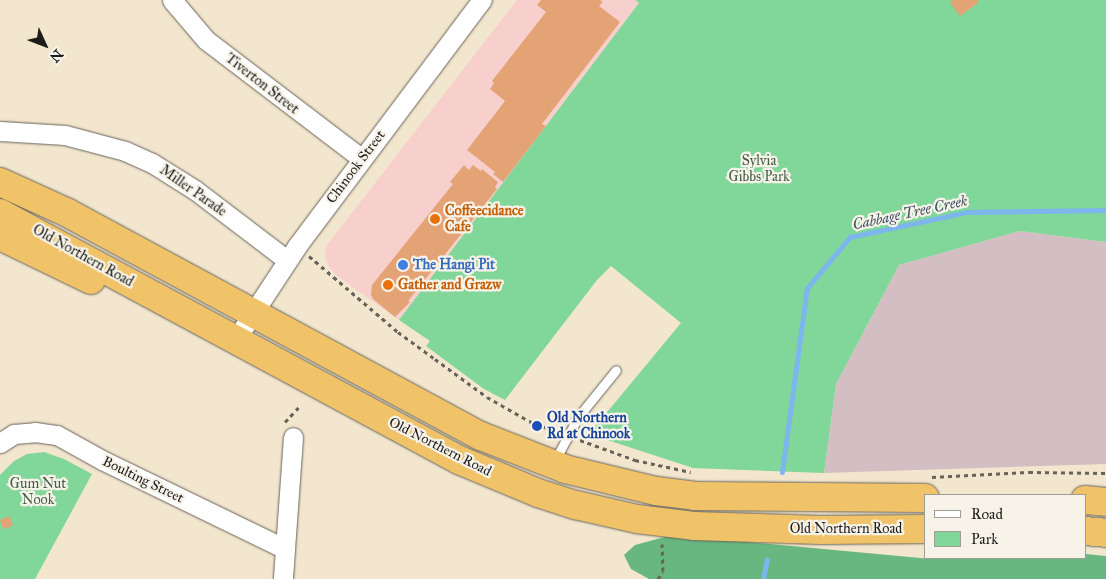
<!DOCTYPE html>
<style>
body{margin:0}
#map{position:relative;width:1106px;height:579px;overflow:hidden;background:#f3e6ce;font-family:"IM FELL Great Primer",serif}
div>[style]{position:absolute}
.built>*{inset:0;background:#f7d0cd}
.industrial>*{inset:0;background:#d2bec3}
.green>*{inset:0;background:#81d699}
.forest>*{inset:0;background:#68b781}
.stream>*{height:5px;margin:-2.5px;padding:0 2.5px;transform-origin:2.5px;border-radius:2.5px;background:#7cb6ed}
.building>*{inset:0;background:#e3a375;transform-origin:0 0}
.path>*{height:3px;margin-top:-1.5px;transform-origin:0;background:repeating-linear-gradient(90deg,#67635a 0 4px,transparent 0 8px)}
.roads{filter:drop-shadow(0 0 1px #67635a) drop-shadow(0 0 1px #67635a)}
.lane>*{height:9px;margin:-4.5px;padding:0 4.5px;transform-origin:4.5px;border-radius:4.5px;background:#fff}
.street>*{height:19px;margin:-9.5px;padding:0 9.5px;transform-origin:9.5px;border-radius:9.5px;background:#fff}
.highway>*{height:28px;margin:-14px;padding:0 14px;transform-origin:14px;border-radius:14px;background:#f1c369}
.dots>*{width:14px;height:14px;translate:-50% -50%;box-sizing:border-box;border:2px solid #f7f3e8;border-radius:50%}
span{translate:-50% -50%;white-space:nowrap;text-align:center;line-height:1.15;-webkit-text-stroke:4.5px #f7f3e8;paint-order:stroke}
.street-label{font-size:14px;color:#1c1c1c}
.park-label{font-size:14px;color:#3f5d48}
.food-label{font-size:14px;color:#c56008;font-weight:700}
.left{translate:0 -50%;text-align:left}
.shop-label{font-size:14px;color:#366cbe;font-weight:700}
.transit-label{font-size:14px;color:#164399;font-weight:700}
.water-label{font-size:15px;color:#3e5265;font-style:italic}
.legend{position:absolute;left:924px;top:494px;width:162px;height:65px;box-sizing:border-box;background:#f7f3e8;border:1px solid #9f9d96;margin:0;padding:6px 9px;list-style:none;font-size:15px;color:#1c1c1c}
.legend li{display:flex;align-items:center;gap:10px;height:25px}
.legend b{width:25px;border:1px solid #9f9d96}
.north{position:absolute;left:20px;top:20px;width:50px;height:50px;-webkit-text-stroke:4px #f7f3e8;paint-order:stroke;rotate:133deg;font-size:14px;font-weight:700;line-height:20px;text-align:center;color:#1c1c1c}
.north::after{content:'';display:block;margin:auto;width:18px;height:22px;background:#1c1c1c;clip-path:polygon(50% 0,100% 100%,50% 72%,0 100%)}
</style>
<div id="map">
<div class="built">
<div style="clip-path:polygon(517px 0,635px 0,639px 3px,399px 320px,337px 276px,329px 267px,325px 257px,327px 245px)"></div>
</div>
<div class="industrial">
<div style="clip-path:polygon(1020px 231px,1106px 242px,1106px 464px,824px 473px,836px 384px,899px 265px)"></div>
</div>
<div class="green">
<div style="clip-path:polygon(635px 0,1106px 0,1106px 242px,1020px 231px,899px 265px,836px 384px,824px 473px,693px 468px,589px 434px,681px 323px,611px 266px,597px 280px,505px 400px,484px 389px,426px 346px,430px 341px,399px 320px,639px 3px)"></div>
<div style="clip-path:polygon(44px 452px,64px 459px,92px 474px,35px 579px,0 579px,0 475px,14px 461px,27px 454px)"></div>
</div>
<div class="forest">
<div style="clip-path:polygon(672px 535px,931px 559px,1085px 558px,1085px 554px,1106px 556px,1106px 579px,649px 579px,631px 569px,624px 555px,635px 545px)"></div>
</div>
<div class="stream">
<div style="left:782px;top:472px;width:186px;rotate:-82.3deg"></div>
<div style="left:807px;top:288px;width:67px;rotate:-49.9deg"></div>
<div style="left:850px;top:237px;width:120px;rotate:-12.1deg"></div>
<div style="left:967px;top:212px;width:139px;rotate:-0.8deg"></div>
<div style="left:763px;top:579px;width:20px;rotate:-79deg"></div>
</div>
<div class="building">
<div style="clip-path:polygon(541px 0,600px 0,603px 2px,599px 6px,620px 22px,542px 124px,546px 126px,503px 182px,493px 174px,495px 172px,467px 150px,505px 101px,490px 89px,494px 83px,492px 81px,546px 12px,537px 5px)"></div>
<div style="clip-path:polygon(953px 0,977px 0,979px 2px,960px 16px,950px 2px)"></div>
<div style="clip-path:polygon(464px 165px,469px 170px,473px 165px,481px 171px,482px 169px,498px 182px,495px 187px,497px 189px,408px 301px,410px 302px,395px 317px,373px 299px,371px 295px,372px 285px,453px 184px,450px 182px)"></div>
<div style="left:9px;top:516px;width:10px;height:10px;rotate:66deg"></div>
</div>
<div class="path">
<div style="left:309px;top:256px;width:117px;rotate:40.5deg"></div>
<div style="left:398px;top:332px;width:46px;rotate:36.1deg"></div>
<div style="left:435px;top:359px;width:64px;rotate:36.2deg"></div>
<div style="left:487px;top:397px;width:48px;rotate:29.7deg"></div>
<div style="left:529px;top:421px;width:31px;rotate:21deg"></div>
<div style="left:285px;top:422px;width:21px;rotate:-47deg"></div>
<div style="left:580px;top:440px;width:59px;rotate:20deg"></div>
<div style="left:635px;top:460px;width:57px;rotate:12.1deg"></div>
<div style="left:932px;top:477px;width:97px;rotate:-3deg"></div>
<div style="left:1029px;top:472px;width:77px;rotate:0.7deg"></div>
<div style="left:658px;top:579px;width:9px;rotate:-58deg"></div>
<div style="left:663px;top:571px;width:27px;rotate:-92deg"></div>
</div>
<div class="roads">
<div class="lane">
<div style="left:554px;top:462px;width:51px;rotate:-61.9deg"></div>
<div style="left:578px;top:417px;width:60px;rotate:-51deg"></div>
</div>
<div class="street">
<div style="left:172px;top:0;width:52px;rotate:49.6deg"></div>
<div style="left:206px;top:40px;width:196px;rotate:37.3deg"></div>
<div style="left:0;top:131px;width:65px;rotate:3.5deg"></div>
<div style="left:65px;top:135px;width:62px;rotate:14.9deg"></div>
<div style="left:125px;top:151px;width:30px;rotate:24deg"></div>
<div style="left:152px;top:163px;width:51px;rotate:32.1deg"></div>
<div style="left:195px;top:190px;width:116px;rotate:37.3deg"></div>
<div style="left:236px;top:339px;width:111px;rotate:-56.7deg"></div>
<div style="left:297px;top:246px;width:308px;rotate:-53.1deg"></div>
<div style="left:0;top:443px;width:17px;rotate:-33deg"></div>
<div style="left:14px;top:434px;width:21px;rotate:-5deg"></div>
<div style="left:35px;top:432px;width:22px;rotate:8deg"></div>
<div style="left:57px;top:435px;width:51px;rotate:29.1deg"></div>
<div style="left:102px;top:460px;width:203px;rotate:25.9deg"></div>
<div style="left:285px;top:549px;width:30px;rotate:94deg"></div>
<div style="left:285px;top:549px;width:112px;rotate:-85.9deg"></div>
</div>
<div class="highway">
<div style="left:0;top:182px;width:75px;rotate:24.5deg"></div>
<div style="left:68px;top:213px;width:469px;rotate:28.4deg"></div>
<div style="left:481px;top:436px;width:90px;rotate:21.4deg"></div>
<div style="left:565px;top:469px;width:94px;rotate:13.6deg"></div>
<div style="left:656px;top:491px;width:38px;rotate:7deg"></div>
<div style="left:694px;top:496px;width:231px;rotate:0.5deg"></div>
<div style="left:0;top:213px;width:521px;rotate:28.29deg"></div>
<div style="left:459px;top:460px;width:86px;rotate:22.7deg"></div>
<div style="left:538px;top:493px;width:40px;rotate:18deg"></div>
<div style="left:576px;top:505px;width:63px;rotate:12.9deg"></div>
<div style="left:637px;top:519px;width:57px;rotate:7deg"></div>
<div style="left:694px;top:526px;width:127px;rotate:1.8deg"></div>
<div style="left:821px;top:530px;width:104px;rotate:-0.6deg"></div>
<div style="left:0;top:236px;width:101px;rotate:25.8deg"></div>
<div style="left:1085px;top:500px;width:21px;rotate:5deg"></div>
<div style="left:1085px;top:531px;width:21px;rotate:5deg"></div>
</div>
</div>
<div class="dots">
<div style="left:435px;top:219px;background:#e8710a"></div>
<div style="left:403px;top:265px;background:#3f7fe0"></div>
<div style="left:388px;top:285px;background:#e8710a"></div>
<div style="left:537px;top:426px;background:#1a4fb4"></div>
</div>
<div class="street-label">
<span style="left:262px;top:84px;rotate:38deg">Tiverton Street</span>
<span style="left:356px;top:167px;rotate:-53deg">Chinook Street</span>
<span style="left:193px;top:191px;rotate:35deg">Miller Parade</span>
<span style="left:83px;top:256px;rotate:29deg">Old Northern Road</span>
<span style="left:440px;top:447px;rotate:27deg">Old Northern Road</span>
<span style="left:143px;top:480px;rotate:26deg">Boulting Street</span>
<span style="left:846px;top:529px">Old Northern Road</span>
</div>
<div class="park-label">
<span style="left:759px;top:169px">Sylvia<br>Gibbs Park</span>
<span style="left:38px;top:492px">Gum Nut<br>Nook</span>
</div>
<div class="food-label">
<span class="left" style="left:445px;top:219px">Coffeecidance<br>Cafe</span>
<span class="left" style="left:398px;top:285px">Gather and Grazw</span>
</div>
<div class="shop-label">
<span class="left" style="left:413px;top:265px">The Hangi Pit</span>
</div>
<div class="transit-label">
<span class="left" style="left:547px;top:426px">Old Northern<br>Rd at Chinook</span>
</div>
<div class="water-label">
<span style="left:910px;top:213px;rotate:-12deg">Cabbage Tree Creek</span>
</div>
<ul class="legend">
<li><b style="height:6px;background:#fff"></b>Road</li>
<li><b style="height:14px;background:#81d699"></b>Park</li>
</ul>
<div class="north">N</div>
</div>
